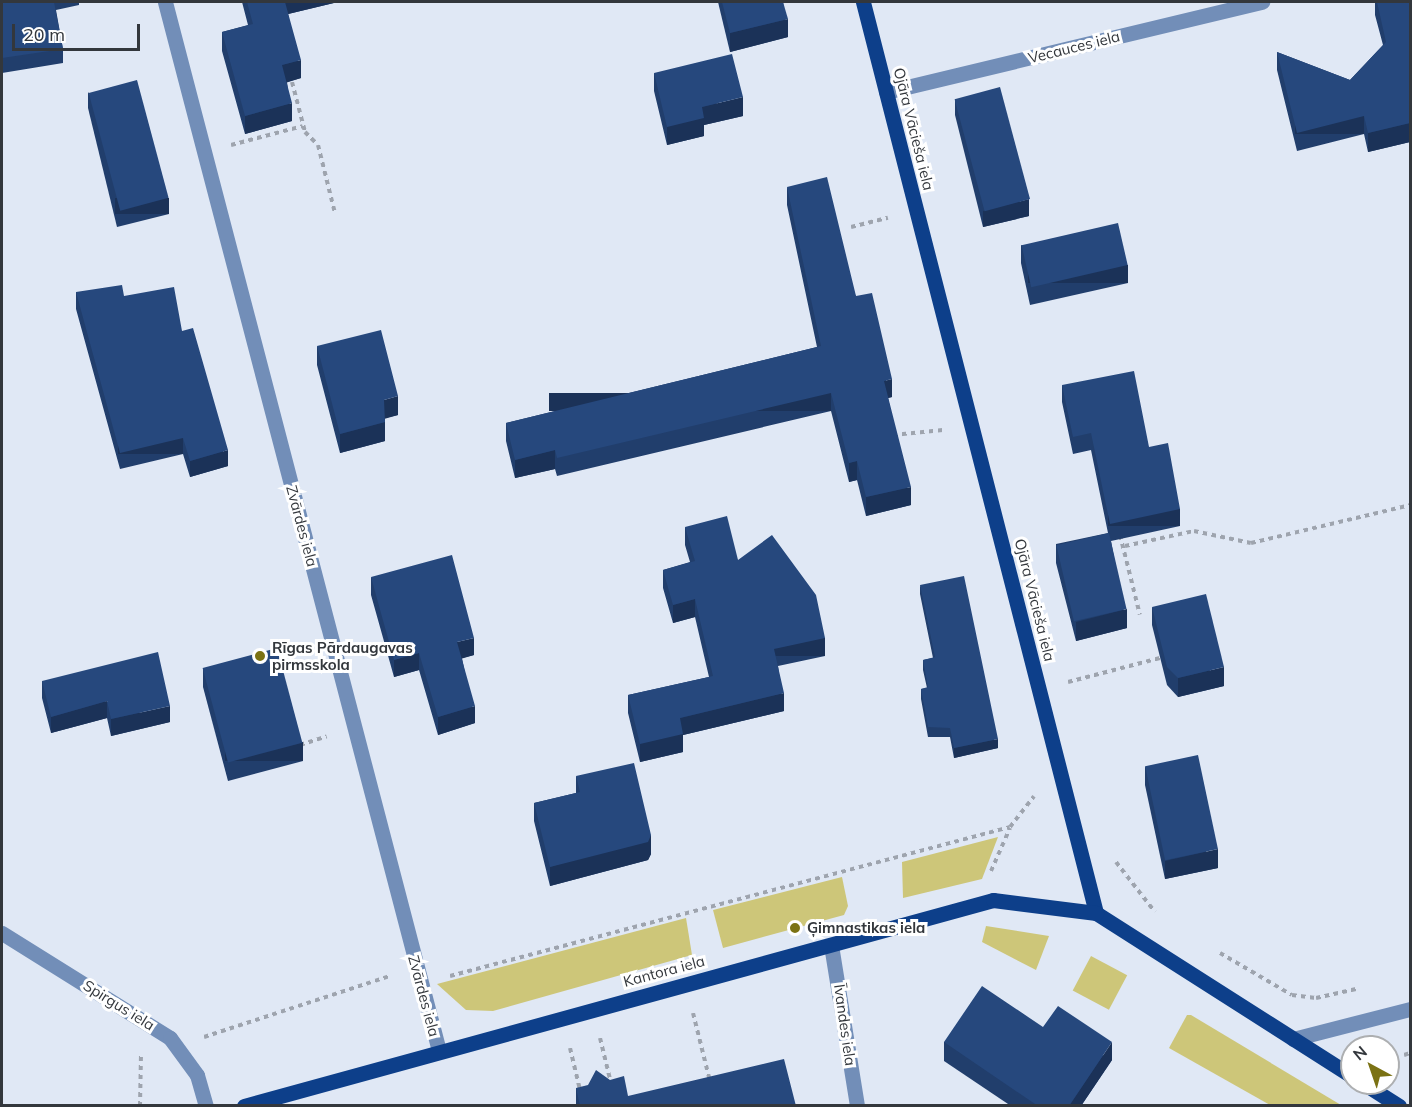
<!DOCTYPE html>
<meta charset="utf-8">
<style>
body{margin:0}
#map{position:relative;width:1412px;height:1107px;overflow:hidden;background:#e0e8f5;font-family:Mulish,sans-serif}
div>[style]{position:absolute}
.green>*{inset:0;background:#cdc679;transform-origin:0 0}
.path>*{height:4px;margin-top:-2px;transform-origin:0;background:repeating-linear-gradient(90deg,#9ea4ae 0 4.5px,transparent 0 9px)}
.minor>*{height:15px;margin:-7.5px;padding:0 7.5px;transform-origin:7.5px;border-radius:7.5px;background:#728eb8}
.major>*{height:15px;margin:-7.5px;padding:0 7.5px;transform-origin:7.5px;border-radius:7.5px;background:#0d3f8a}
.wall>*{inset:0;background:#213e6c}
.shaded-wall>*{inset:0;background:#1b3258;transform-origin:0 0}
.building>*{inset:0;background:#26487d;transform-origin:0 0}
.dots>*{width:16px;height:16px;translate:-50% -50%;box-sizing:border-box;border:3px solid #fff;border-radius:50%}
span{translate:-50% -50%;white-space:nowrap;text-align:center;line-height:1.15;-webkit-text-stroke:6px #fff;paint-order:stroke}
.street-label{font-size:15px;color:#33373c}
.poi-label{font-size:15px;color:#33373c;font-weight:700}
.left{translate:0 -50%;text-align:left}
.frame{position:absolute;inset:0;border:3px solid #33373c;pointer-events:none}
.north{position:absolute;left:1340px;top:1035px;width:60px;height:60px;box-sizing:border-box;background:#fff;border:2px solid #adafb1;border-radius:50%;rotate:320deg;font-size:16px;font-weight:700;line-height:24px;text-align:center;color:#33373c}
.north::after{content:'';display:block;margin:auto;width:21px;height:27px;background:#7b7214;clip-path:polygon(50% 0,100% 100%,50% 72%,0 100%)}
.scale{position:absolute;left:12px;top:24px;width:128px;height:27px;box-sizing:border-box;border:3px solid #33373c;border-top:0;padding-left:8px;font-size:18px;line-height:21px;white-space:nowrap;color:#33373c;-webkit-text-stroke:4px #fff;paint-order:stroke}
</style>
<div id="map">
<div class="green">
<div style="clip-path:polygon(998px 837px,982px 879px,903px 898px,902px 862px)"></div>
<div style="clip-path:polygon(842px 877px,848px 906px,844px 915px,723px 948px,713px 910px)"></div>
<div style="clip-path:polygon(686px 918px,692px 955px,493px 1011px,466px 1010px,437px 984px)"></div>
<div style="clip-path:polygon(986px 926px,1049px 936px,1036px 970px,982px 942px)"></div>
<div style="left:1091px;top:956px;width:41px;height:39px;rotate:28deg"></div>
<div style="clip-path:polygon(1187px 1015px,1191px 1015px,1341px 1105px,1270px 1105px,1169px 1048px)"></div>
</div>
<div class="path">
<div style="left:292px;top:82px;width:52px;rotate:75.4deg"></div>
<div style="left:305px;top:132px;width:18px;rotate:45deg"></div>
<div style="left:318px;top:145px;width:70px;rotate:76deg"></div>
<div style="left:231px;top:145px;width:74px;rotate:-14.8deg"></div>
<div style="left:851px;top:227px;width:38px;rotate:-14deg"></div>
<div style="left:893px;top:435px;width:50px;rotate:-5.7deg"></div>
<div style="left:1120px;top:535px;width:82px;rotate:76deg"></div>
<div style="left:1125px;top:546px;width:71px;rotate:-12.3deg"></div>
<div style="left:1194px;top:531px;width:58px;rotate:11.9deg"></div>
<div style="left:1251px;top:543px;width:163px;rotate:-13.4deg"></div>
<div style="left:1068px;top:682px;width:95px;rotate:-14.6deg"></div>
<div style="left:300px;top:745px;width:28px;rotate:-18deg"></div>
<div style="left:1116px;top:862px;width:63px;rotate:52deg"></div>
<div style="left:991px;top:871px;width:47px;rotate:-66.2deg"></div>
<div style="left:1220px;top:953px;width:83px;rotate:30.3deg"></div>
<div style="left:1292px;top:995px;width:24px;rotate:7deg"></div>
<div style="left:1316px;top:998px;width:41px;rotate:-12.7deg"></div>
<div style="left:450px;top:976px;width:579px;rotate:-14.9deg"></div>
<div style="left:1010px;top:827px;width:39px;rotate:-52deg"></div>
<div style="left:693px;top:1013px;width:70px;rotate:76deg"></div>
<div style="left:204px;top:1037px;width:196px;rotate:-18.2deg"></div>
<div style="left:600px;top:1038px;width:46px;rotate:76.3deg"></div>
<div style="left:570px;top:1048px;width:43px;rotate:76.6deg"></div>
<div style="left:1404px;top:1055px;width:6px;rotate:-18deg"></div>
<div style="left:140px;top:1106px;width:53px;rotate:-88.9deg"></div>
</div>
<div class="minor">
<div style="left:165px;top:2px;width:1084px;rotate:75.36deg"></div>
<div style="left:886px;top:92px;width:387px;rotate:-13.5deg"></div>
<div style="left:2px;top:933px;width:198px;rotate:32deg"></div>
<div style="left:170px;top:1038px;width:46px;rotate:53.9deg"></div>
<div style="left:197px;top:1075px;width:32px;rotate:74deg"></div>
<div style="left:831px;top:945px;width:163px;rotate:80.8deg"></div>
<div style="left:1293px;top:1039px;width:121px;rotate:-14.4deg"></div>
</div>
<div class="major">
<div style="left:863px;top:2px;width:940px;rotate:75.65deg"></div>
<div style="left:1096px;top:913px;width:303px;rotate:32.5deg"></div>
<div style="left:1363px;top:1083px;width:43px;rotate:32.6deg"></div>
<div style="left:244px;top:1106px;width:777px;rotate:-15.38deg"></div>
<div style="left:993px;top:900px;width:104px;rotate:7.2deg"></div>
</div>
<div class="wall">
<div style="clip-path:polygon(2px 2px,79px 2px,79px 5px,56px 10px,63px 49px,63px 63px,2px 73px)"></div>
<div style="clip-path:polygon(242px 2px,338px 2px,288px 14px,301px 78px,287px 82px,292px 121px,245px 134px,222px 51px,222px 32px,248px 25px)"></div>
<div style="clip-path:polygon(718px 2px,783px 2px,788px 37px,730px 52px)"></div>
<div style="clip-path:polygon(1375px 2px,1410px 2px,1410px 142px,1368px 152px,1364px 134px,1297px 151px,1277px 70px,1277px 52px,1350px 80px,1383px 45px,1375px 15px)"></div>
<div style="clip-path:polygon(654px 73px,743px 116px,704px 125px,704px 136px,667px 145px,654px 91px)"></div>
<div style="clip-path:polygon(88px 92px,169px 214px,117px 227px,88px 108px)"></div>
<div style="clip-path:polygon(955px 99px,1029px 216px,983px 227px,955px 115px)"></div>
<div style="clip-path:polygon(787px 187px,856px 296px,892px 397px,888px 398px,911px 505px,866px 516px,857px 480px,849px 482px,831px 411px,557px 476px,555px 469px,515px 478px,506px 441px,506px 423px,817px 347px,787px 205px)"></div>
<div style="clip-path:polygon(1021px 245px,1128px 283px,1030px 305px,1021px 263px)"></div>
<div style="clip-path:polygon(76px 292px,124px 296px,182px 331px,228px 466px,190px 477px,183px 454px,120px 469px,76px 309px)"></div>
<div style="clip-path:polygon(317px 346px,398px 415px,385px 418px,385px 441px,340px 453px,317px 365px)"></div>
<div style="clip-path:polygon(1062px 385px,1149px 447px,1180px 526px,1111px 541px,1127px 628px,1076px 641px,1056px 563px,1056px 544px,1108px 533px,1091px 450px,1073px 454px,1062px 402px)"></div>
<div style="clip-path:polygon(685px 527px,738px 560px,825px 656px,778px 666px,784px 711px,683px 735px,683px 752px,640px 762px,628px 713px,628px 695px,709px 677px,695px 617px,673px 623px,663px 588px,663px 570px,690px 562px,685px 545px)"></div>
<div style="clip-path:polygon(371px 577px,474px 655px,462px 658px,475px 723px,438px 735px,419px 670px,394px 677px,371px 595px)"></div>
<div style="clip-path:polygon(920px 585px,998px 748px,954px 758px,950px 737px,928px 737px,921px 699px,921px 689px,927px 688px,923px 670px,923px 660px,933px 658px,920px 594px)"></div>
<div style="clip-path:polygon(1152px 607px,1224px 686px,1178px 697px,1167px 685px,1152px 625px)"></div>
<div style="clip-path:polygon(203px 668px,303px 761px,228px 781px,203px 687px)"></div>
<div style="clip-path:polygon(42px 681px,170px 722px,111px 736px,107px 718px,51px 733px,42px 698px)"></div>
<div style="clip-path:polygon(1145px 766px,1218px 868px,1165px 879px,1145px 785px)"></div>
<div style="clip-path:polygon(576px 776px,651px 854px,648px 860px,550px 886px,534px 821px,534px 803px,576px 793px)"></div>
<div style="clip-path:polygon(1043px 1027px,1112px 1060px,1081px 1106px,1011px 1106px,944px 1061px,944px 1042px)"></div>
<div style="clip-path:polygon(576px 1088px,628px 1096px,796px 1106px,576px 1106px)"></div>
</div>
<div class="shaded-wall">
<div style="clip-path:polygon(284px 2px,338px 2px,284px 15px)"></div>
<div style="clip-path:polygon(788px 19px,788px 37px,730px 52px,730px 33px)"></div>
<div style="clip-path:polygon(301px 60px,301px 78px,282px 84px,282px 65px)"></div>
<div style="clip-path:polygon(743px 97px,743px 116px,704px 125px,704px 136px,667px 145px,667px 127px,702px 107px)"></div>
<div style="clip-path:polygon(292px 103px,292px 121px,245px 134px,245px 116px)"></div>
<div style="left:1364px;top:116px;width:18px;height:69px;rotate:90deg"></div>
<div style="clip-path:polygon(1410px 123px,1410px 142px,1368px 152px,1368px 133px)"></div>
<div style="left:169px;top:198px;width:16px;height:54px;rotate:90deg"></div>
<div style="clip-path:polygon(1029px 199px,1029px 216px,983px 227px,983px 211px)"></div>
<div style="left:1128px;top:265px;width:18px;height:100px;rotate:90deg"></div>
<div style="clip-path:polygon(892px 379px,892px 397px,884px 399px,884px 381px)"></div>
<div style="left:831px;top:393px;width:18px;height:282px;rotate:90deg"></div>
<div style="clip-path:polygon(398px 396px,398px 415px,384px 419px,384px 400px)"></div>
<div style="clip-path:polygon(385px 422px,385px 441px,340px 453px,340px 434px)"></div>
<div style="left:183px;top:438px;width:16px;height:65px;rotate:90deg"></div>
<div style="clip-path:polygon(228px 450px,228px 466px,190px 477px,190px 461px)"></div>
<div style="clip-path:polygon(555px 450px,555px 469px,515px 478px,515px 460px)"></div>
<div style="clip-path:polygon(857px 461px,857px 480px,849px 482px,849px 463px)"></div>
<div style="clip-path:polygon(911px 487px,911px 505px,866px 516px,866px 497px)"></div>
<div style="left:1180px;top:509px;width:17px;height:72px;rotate:90deg"></div>
<div style="clip-path:polygon(695px 599px,695px 617px,673px 623px,673px 605px)"></div>
<div style="clip-path:polygon(1127px 609px,1127px 628px,1076px 641px,1076px 622px)"></div>
<div style="clip-path:polygon(474px 638px,474px 655px,457px 660px,457px 642px)"></div>
<div style="left:825px;top:638px;width:18px;height:52px;rotate:90deg"></div>
<div style="clip-path:polygon(419px 653px,419px 670px,394px 677px,394px 660px)"></div>
<div style="clip-path:polygon(1224px 667px,1224px 686px,1178px 697px,1178px 678px)"></div>
<div style="clip-path:polygon(784px 693px,784px 711px,683px 735px,683px 752px,640px 762px,640px 744px,680px 718px)"></div>
<div style="clip-path:polygon(107px 701px,107px 718px,51px 733px,51px 717px)"></div>
<div style="clip-path:polygon(170px 706px,170px 722px,111px 736px,111px 719px)"></div>
<div style="clip-path:polygon(475px 706px,475px 723px,438px 735px,438px 717px)"></div>
<div style="clip-path:polygon(998px 739px,998px 748px,954px 758px,954px 748px)"></div>
<div style="left:303px;top:742px;width:19px;height:78px;rotate:90deg"></div>
<div style="clip-path:polygon(651px 835px,651px 854px,648px 860px,550px 886px,550px 867px)"></div>
<div style="clip-path:polygon(1218px 849px,1218px 868px,1165px 879px,1165px 861px)"></div>
<div style="clip-path:polygon(1112px 1042px,1112px 1060px,1081px 1106px,1069px 1106px)"></div>
</div>
<div class="building">
<div style="clip-path:polygon(2px 2px,54px 2px,63px 49px,2px 58px)"></div>
<div style="clip-path:polygon(247px 2px,285px 2px,301px 60px,282px 65px,292px 103px,245px 116px,222px 32px,253px 24px)"></div>
<div style="clip-path:polygon(722px 2px,783px 2px,788px 19px,730px 33px)"></div>
<div style="clip-path:polygon(1377px 2px,1410px 2px,1410px 123px,1368px 133px,1364px 116px,1297px 133px,1277px 52px,1350px 80px,1386px 42px)"></div>
<div style="clip-path:polygon(732px 54px,743px 97px,702px 107px,704px 118px,667px 127px,654px 73px)"></div>
<div style="left:137px;top:80px;width:122px;height:50px;rotate:75deg"></div>
<div style="left:1000px;top:87px;width:116px;height:47px;rotate:75deg"></div>
<div style="clip-path:polygon(827px 177px,856px 296px,872px 293px,892px 379px,884px 381px,911px 487px,866px 497px,857px 461px,849px 463px,831px 393px,557px 458px,555px 450px,515px 460px,506px 423px,821px 346px,787px 187px)"></div>
<div style="left:1118px;top:223px;width:43px;height:99px;rotate:77deg"></div>
<div style="clip-path:polygon(122px 285px,124px 296px,174px 287px,182px 331px,193px 328px,228px 450px,190px 461px,183px 438px,120px 453px,76px 292px)"></div>
<div style="clip-path:polygon(381px 330px,398px 396px,384px 400px,385px 422px,340px 434px,317px 346px)"></div>
<div style="clip-path:polygon(1134px 371px,1149px 447px,1168px 443px,1180px 509px,1110px 524px,1091px 433px,1073px 437px,1062px 385px)"></div>
<div style="clip-path:polygon(727px 516px,738px 560px,772px 535px,816px 595px,825px 638px,774px 649px,784px 693px,680px 718px,683px 734px,640px 744px,628px 695px,713px 676px,695px 599px,673px 605px,663px 570px,695px 561px,685px 527px)"></div>
<div style="left:1109px;top:533px;width:78px;height:54px;rotate:77deg"></div>
<div style="clip-path:polygon(452px 555px,474px 638px,457px 642px,475px 706px,438px 717px,419px 653px,394px 660px,371px 577px)"></div>
<div style="clip-path:polygon(964px 576px,998px 739px,954px 748px,950px 728px,928px 727px,921px 689px,928px 687px,923px 660px,935px 657px,920px 585px)"></div>
<div style="clip-path:polygon(1206px 594px,1224px 667px,1178px 678px,1167px 667px,1152px 607px)"></div>
<div style="left:277px;top:648px;width:98px;height:77px;rotate:75deg"></div>
<div style="clip-path:polygon(158px 652px,170px 706px,111px 719px,107px 701px,51px 717px,42px 681px)"></div>
<div style="left:1198px;top:755px;width:96px;height:54px;rotate:78deg"></div>
<div style="clip-path:polygon(634px 763px,651px 835px,648px 842px,550px 867px,534px 803px,580px 792px,576px 776px)"></div>
<div style="clip-path:polygon(982px 986px,1043px 1027px,1058px 1006px,1112px 1042px,1069px 1106px,1038px 1106px,944px 1042px)"></div>
<div style="clip-path:polygon(784px 1059px,796px 1106px,580px 1106px,576px 1088px,588px 1085px,596px 1070px,610px 1080px,624px 1076px,628px 1096px)"></div>
</div>
<div class="dots">
<div style="left:260px;top:656px;background:#7b7214"></div>
<div style="left:795px;top:928px;background:#7b7214"></div>
</div>
<div class="street-label">
<span style="left:1074px;top:47px;rotate:-14deg">Vecauces iela</span>
<span style="left:914px;top:129px;rotate:76deg">Ojāra Vācieša iela</span>
<span style="left:302px;top:526px;rotate:75deg">Zvārdes iela</span>
<span style="left:1035px;top:600px;rotate:76deg">Ojāra Vācieša iela</span>
<span style="left:664px;top:971px;rotate:-15deg">Kantora iela</span>
<span style="left:424px;top:996px;rotate:75deg">Zvārdes iela</span>
<span style="left:119px;top:1005px;rotate:32deg">Spirgus iela</span>
<span style="left:845px;top:1025px;rotate:82deg">Īvandes iela</span>
</div>
<div class="poi-label">
<span class="left" style="left:272px;top:656px">Rīgas Pārdaugavas<br>pirmsskola</span>
<span class="left" style="left:807px;top:928px">Ģimnastikas iela</span>
</div>
<div class="frame"></div>
<div class="north">N</div>
<div class="scale">20 m</div>
</div>
